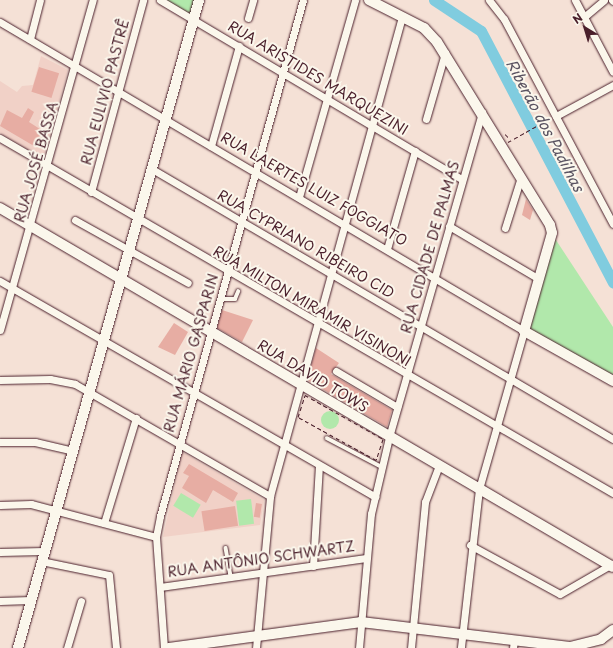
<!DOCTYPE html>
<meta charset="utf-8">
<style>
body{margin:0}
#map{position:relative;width:613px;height:648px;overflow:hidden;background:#f5e1d6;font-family:"Playpen Sans",sans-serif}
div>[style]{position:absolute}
.built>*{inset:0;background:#f1d1c7}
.green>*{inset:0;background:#b1e8ab;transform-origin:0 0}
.round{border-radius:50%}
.river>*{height:11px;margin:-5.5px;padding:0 5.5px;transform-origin:5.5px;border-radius:5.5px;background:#80ccdf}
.building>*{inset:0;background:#e7ada3;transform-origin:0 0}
.path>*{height:1px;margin-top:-0.5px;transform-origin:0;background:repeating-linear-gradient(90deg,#4a1f2b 0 4px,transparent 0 7px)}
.roads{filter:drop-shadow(0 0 1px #4a1f2b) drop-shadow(0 0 1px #4a1f2b)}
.lane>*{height:3.5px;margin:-1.75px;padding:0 1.75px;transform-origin:1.75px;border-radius:1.75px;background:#fbf7ec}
.street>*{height:7px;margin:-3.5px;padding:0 3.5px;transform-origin:3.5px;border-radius:3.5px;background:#fbf7ec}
.secondary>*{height:10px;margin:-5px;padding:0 5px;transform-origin:5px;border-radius:5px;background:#fbf7ec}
span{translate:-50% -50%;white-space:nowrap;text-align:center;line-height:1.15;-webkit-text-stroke:4px #fbf7ec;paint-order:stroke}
.street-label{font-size:14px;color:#4a1f2b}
.water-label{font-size:15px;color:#5a5361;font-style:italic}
.north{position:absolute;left:565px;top:8px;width:40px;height:40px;-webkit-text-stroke:3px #fbf7ec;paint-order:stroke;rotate:322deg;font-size:11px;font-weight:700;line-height:16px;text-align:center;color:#4a1f2b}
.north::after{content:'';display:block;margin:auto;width:14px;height:18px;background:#4a1f2b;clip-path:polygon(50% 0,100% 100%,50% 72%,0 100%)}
</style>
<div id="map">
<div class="built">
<div style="clip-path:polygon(41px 56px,68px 70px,43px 159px,0 133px,0 81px,17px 92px,22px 86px,33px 85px)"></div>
<div style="clip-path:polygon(182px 452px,264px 500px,260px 525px,163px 537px)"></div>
</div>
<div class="green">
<div style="clip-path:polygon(165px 0,195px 0,191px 16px)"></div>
<div style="clip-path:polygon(554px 237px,613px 327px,613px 379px,527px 332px)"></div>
<div class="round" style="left:321px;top:411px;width:18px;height:18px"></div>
<div style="left:181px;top:493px;width:23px;height:15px;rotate:31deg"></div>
<div style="left:251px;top:499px;width:25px;height:15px;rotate:83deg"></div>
</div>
<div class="river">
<div style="left:434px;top:0;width:56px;rotate:33.4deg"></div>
<div style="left:481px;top:31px;width:284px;rotate:62.3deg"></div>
</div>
<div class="building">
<div style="left:39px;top:67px;width:21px;height:26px;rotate:17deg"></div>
<div style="clip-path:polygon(28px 108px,34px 112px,29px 122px,43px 131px,34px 146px,0 126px,7px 110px,22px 118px)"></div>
<div style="clip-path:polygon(526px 199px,533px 210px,530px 220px,522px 215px)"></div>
<div style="clip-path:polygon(222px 310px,253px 320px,242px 342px,217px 328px)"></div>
<div style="clip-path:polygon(174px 323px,188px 332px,175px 355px,158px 347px)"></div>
<div style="clip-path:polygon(316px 348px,339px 363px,331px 374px,392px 410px,387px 427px,307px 380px)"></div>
<div style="clip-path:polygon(189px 464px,238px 493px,233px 502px,213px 490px,206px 503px,182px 488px,189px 476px,183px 473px)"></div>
<div style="left:256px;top:503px;width:6px;height:14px;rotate:9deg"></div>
<div style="left:235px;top:506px;width:20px;height:34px;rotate:81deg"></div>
</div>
<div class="path">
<div style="left:505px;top:134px;width:7px;rotate:45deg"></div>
<div style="left:508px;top:142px;width:47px;rotate:-29.3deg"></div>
<div style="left:305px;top:395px;width:90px;rotate:29.4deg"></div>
<div style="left:383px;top:439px;width:22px;rotate:108deg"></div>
<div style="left:376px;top:460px;width:89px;rotate:-151.1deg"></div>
<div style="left:298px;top:417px;width:23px;rotate:-72deg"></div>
</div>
<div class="roads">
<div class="lane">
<div style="left:220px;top:299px;width:15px"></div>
<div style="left:235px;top:299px;width:8px;rotate:-67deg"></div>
<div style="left:327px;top:438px;width:62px;rotate:27.8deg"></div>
<div style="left:226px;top:548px;width:29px;rotate:80deg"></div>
</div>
<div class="street">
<div style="left:160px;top:0;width:351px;rotate:30.7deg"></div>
<div style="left:489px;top:0;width:24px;rotate:52deg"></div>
<div style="left:504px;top:19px;width:232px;rotate:62deg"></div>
<div style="left:575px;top:0;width:81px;rotate:62.2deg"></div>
<div style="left:612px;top:0;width:1px;rotate:45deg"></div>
<div style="left:584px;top:17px;width:26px;rotate:-40deg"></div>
<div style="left:248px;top:18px;width:19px;rotate:-74deg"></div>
<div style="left:0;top:22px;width:608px;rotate:30.53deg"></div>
<div style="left:524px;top:331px;width:164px;rotate:105.9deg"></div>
<div style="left:479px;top:489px;width:160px;rotate:96.5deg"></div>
<div style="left:30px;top:39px;width:40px;rotate:-75.6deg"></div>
<div style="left:556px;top:116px;width:65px;rotate:-28.5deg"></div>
<div style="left:426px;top:119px;width:69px;rotate:-73.9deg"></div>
<div style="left:0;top:138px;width:708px;rotate:30.08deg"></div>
<div style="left:211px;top:146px;width:104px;rotate:-74.4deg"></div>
<div style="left:152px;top:169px;width:534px;rotate:30.36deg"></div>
<div style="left:91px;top:192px;width:199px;rotate:-74.8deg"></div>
<div style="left:299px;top:197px;width:205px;rotate:-74.1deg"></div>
<div style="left:75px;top:220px;width:129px;rotate:29.1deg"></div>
<div style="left:449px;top:226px;width:104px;rotate:30.5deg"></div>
<div style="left:505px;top:228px;width:53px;rotate:-72.6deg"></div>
<div style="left:387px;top:249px;width:102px;rotate:-74.1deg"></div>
<div style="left:0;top:281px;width:433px;rotate:29.9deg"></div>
<div style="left:0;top:330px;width:343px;rotate:-74.3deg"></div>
<div style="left:336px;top:371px;width:71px;rotate:30.5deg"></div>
<div style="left:0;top:380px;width:50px;rotate:-1.1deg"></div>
<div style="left:50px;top:379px;width:25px;rotate:11deg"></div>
<div style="left:75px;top:384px;width:225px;rotate:29.9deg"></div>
<div style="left:0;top:442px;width:35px"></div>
<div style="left:35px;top:442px;width:37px;rotate:13deg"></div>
<div style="left:0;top:505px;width:31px;rotate:-2deg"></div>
<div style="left:31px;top:504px;width:129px;rotate:14.8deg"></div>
<div style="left:104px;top:523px;width:110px;rotate:-73.1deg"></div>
<div style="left:470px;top:545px;width:102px;rotate:28.6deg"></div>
<div style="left:560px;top:594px;width:60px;rotate:-30deg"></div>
<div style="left:0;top:552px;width:43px;rotate:-1.3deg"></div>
<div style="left:41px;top:561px;width:69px;rotate:11.6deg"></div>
<div style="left:109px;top:575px;width:73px;rotate:84.5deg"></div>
<div style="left:313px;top:566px;width:100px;rotate:-86.6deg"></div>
<div style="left:160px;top:587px;width:208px;rotate:-8deg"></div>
<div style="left:0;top:601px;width:30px;rotate:-2deg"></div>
<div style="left:67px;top:648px;width:49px;rotate:-73.4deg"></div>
<div style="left:164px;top:648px;width:111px;rotate:-94.1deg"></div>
<div style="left:156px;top:537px;width:21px;rotate:-79deg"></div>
<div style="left:160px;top:516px;width:535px;rotate:-74.51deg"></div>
<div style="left:256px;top:648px;width:153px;rotate:-84.7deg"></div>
<div style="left:270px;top:496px;width:498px;rotate:-74.6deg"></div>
<div style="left:359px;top:648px;width:135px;rotate:-84.9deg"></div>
<div style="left:371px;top:514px;width:79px;rotate:-76.8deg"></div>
<div style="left:389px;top:437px;width:338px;rotate:-74deg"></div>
<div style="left:411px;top:648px;width:147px;rotate:-84.5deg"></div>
<div style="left:425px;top:502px;width:39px;rotate:-69deg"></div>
<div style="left:513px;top:648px;width:8px;rotate:-83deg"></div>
</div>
<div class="secondary">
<div style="left:369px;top:0;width:62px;rotate:27deg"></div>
<div style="left:424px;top:28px;width:19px;rotate:47deg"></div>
<div style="left:437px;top:42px;width:215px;rotate:58.3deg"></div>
<div style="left:550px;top:225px;width:8px;rotate:76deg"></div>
<div style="left:552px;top:233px;width:102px;rotate:105.9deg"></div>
<div style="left:524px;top:331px;width:102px;rotate:29.3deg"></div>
<div style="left:0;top:208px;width:710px;rotate:30.36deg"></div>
<div style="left:18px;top:648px;width:673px;rotate:-74.39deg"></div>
<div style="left:169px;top:648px;width:194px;rotate:-7.7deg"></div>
<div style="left:361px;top:622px;width:210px;rotate:6.8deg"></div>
<div style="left:570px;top:647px;width:32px;rotate:-14deg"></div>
<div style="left:601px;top:639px;width:15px;rotate:-37deg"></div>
</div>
</div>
<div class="street-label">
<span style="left:318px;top:78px;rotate:31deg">RUA ARISTIDES MARQUEZINI</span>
<span style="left:105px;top:92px;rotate:-75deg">RUA EULIVIO PASTRÊ</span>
<span style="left:36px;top:162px;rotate:-74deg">RUA JOSÉ BASSA</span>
<span style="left:314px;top:189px;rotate:30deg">RUA LAERTES LUIZ FOGGIATO</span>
<span style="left:306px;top:244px;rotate:30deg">RUA CYPRIANO RIBEIRO CID</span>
<span style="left:430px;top:247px;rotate:-74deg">RUA CIDADE DE PALMAS</span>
<span style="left:312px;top:306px;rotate:30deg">RUA MILTON MIRAMIR VISINONI</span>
<span style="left:191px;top:353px;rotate:-74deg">RUA MÁRIO GASPARIN</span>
<span style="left:313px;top:376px;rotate:31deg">RUA DAVID TOWS</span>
<span style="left:261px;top:559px;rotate:-8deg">RUA ANTÔNIO SCHWARTZ</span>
</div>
<div class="water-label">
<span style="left:546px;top:125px;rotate:62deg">Riberão dos Padilhas</span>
</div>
<div class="north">N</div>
</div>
